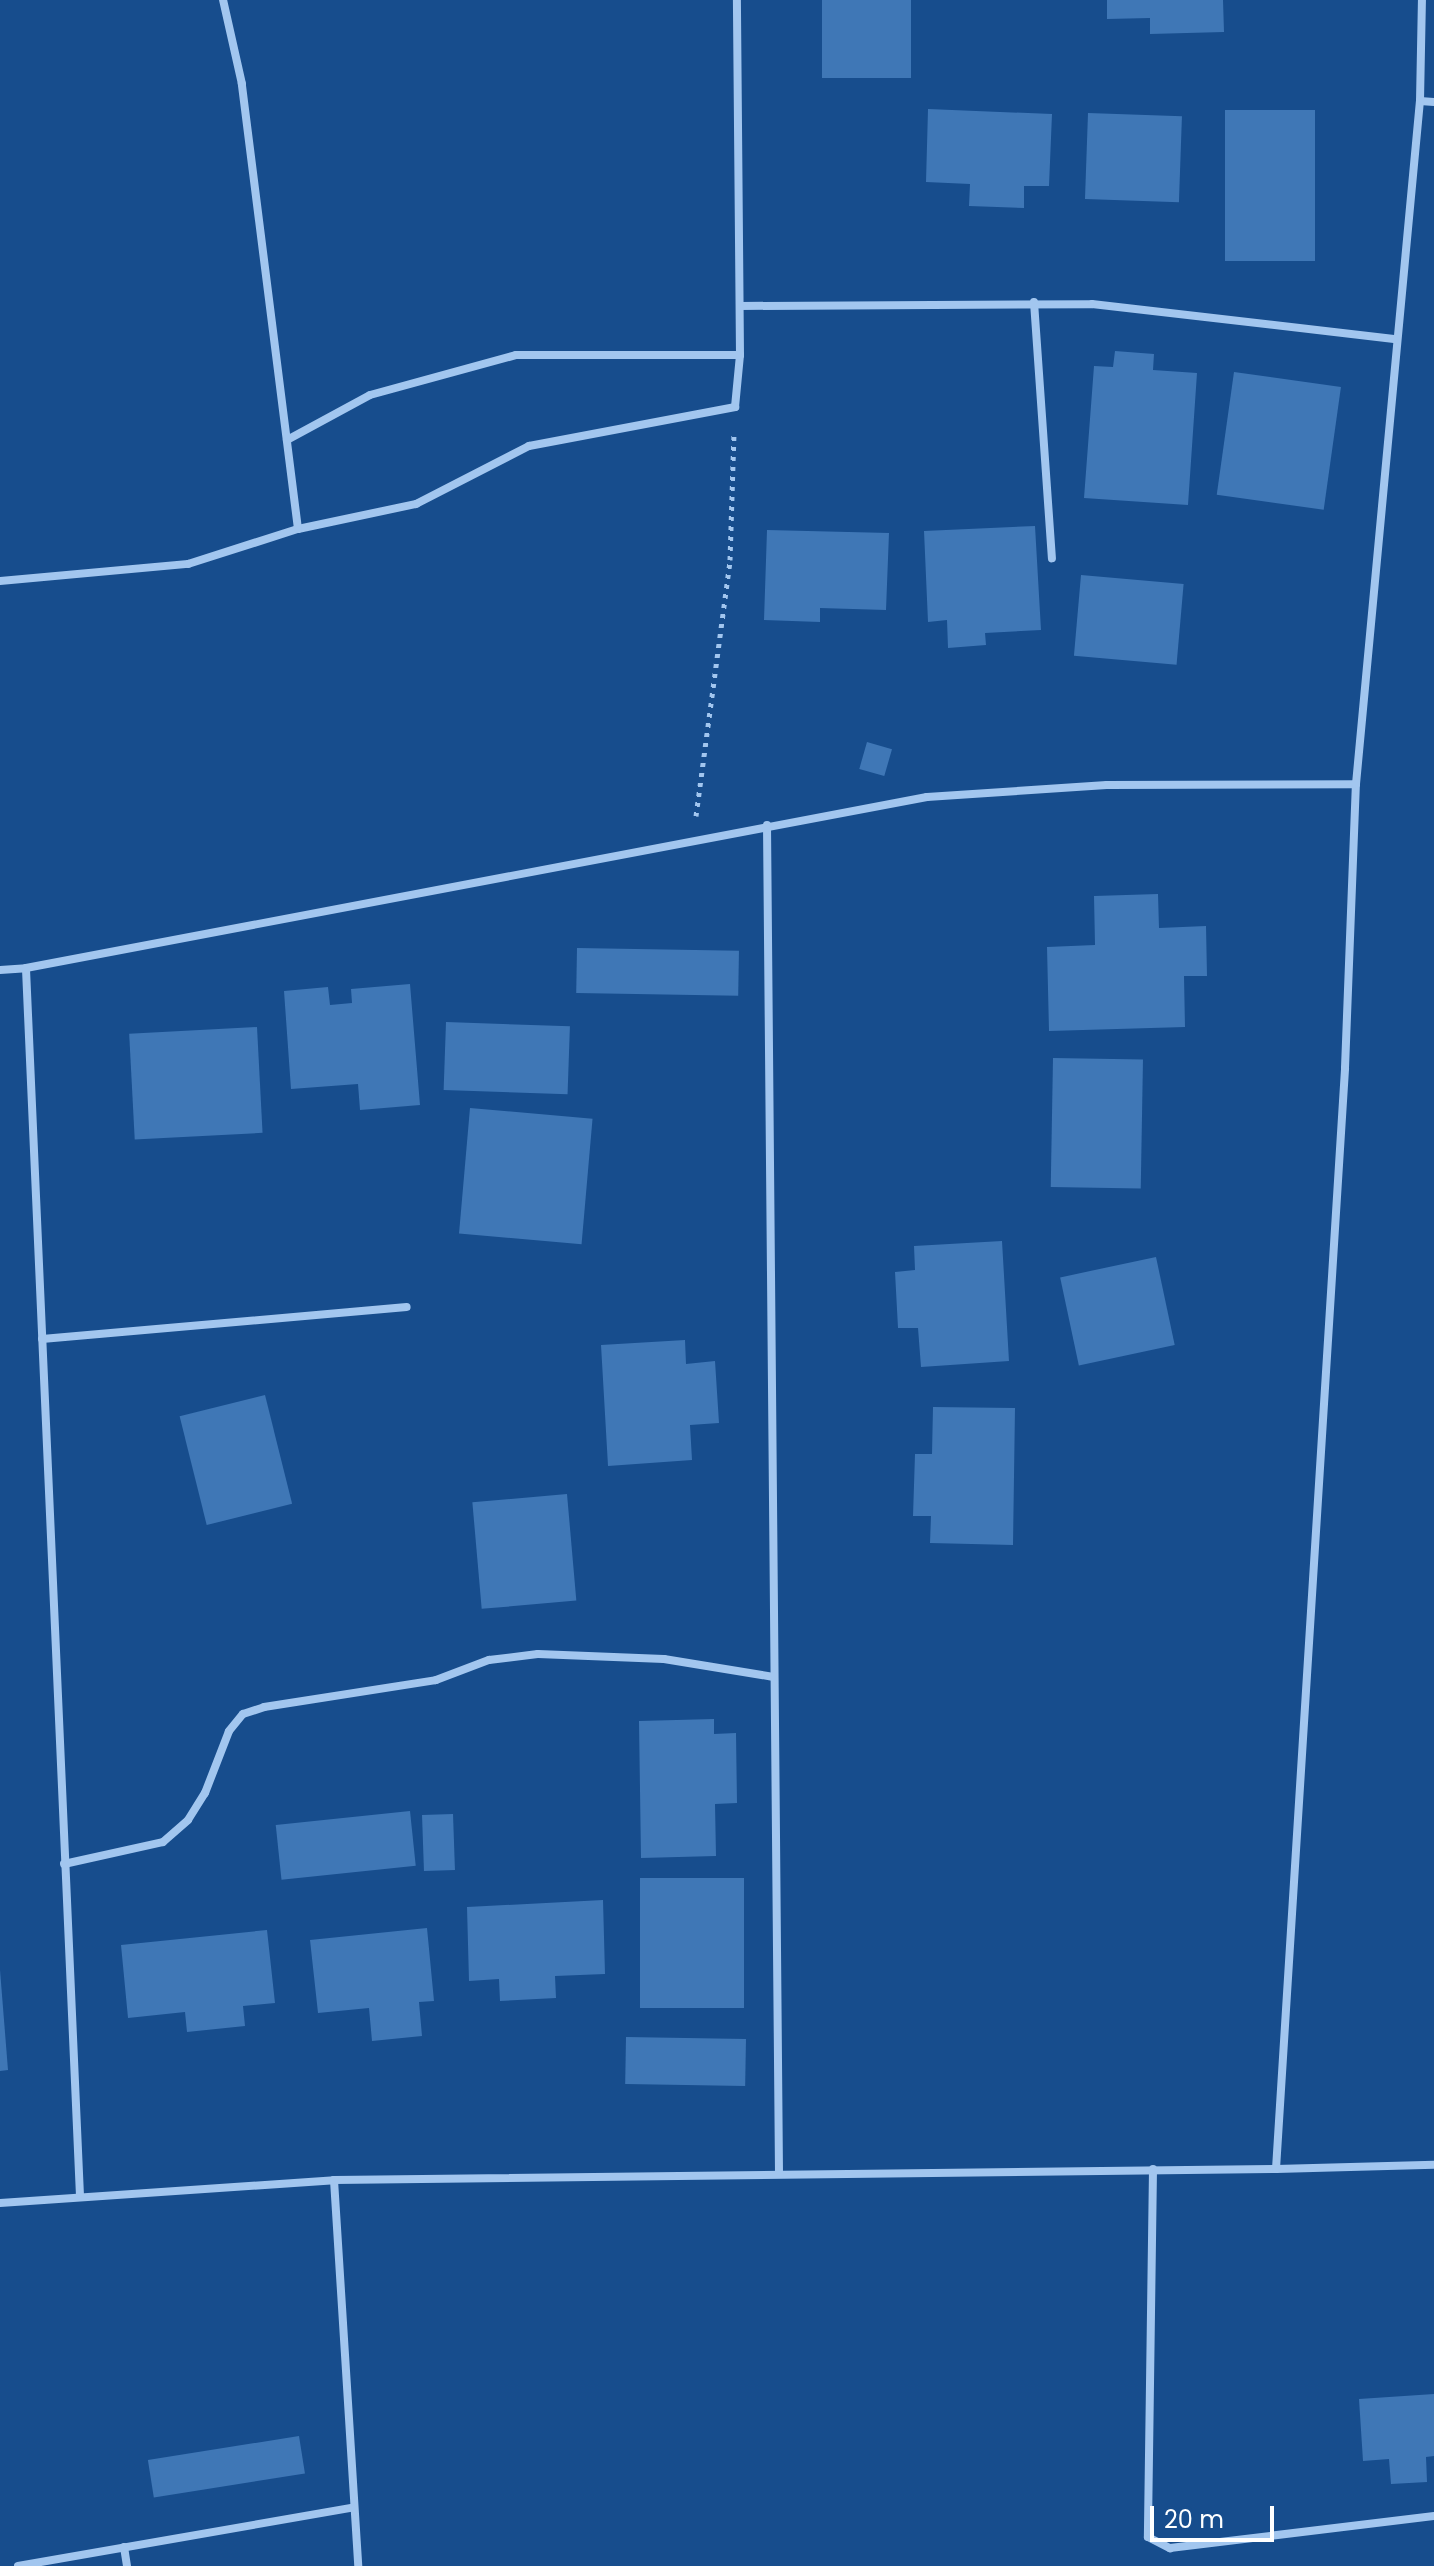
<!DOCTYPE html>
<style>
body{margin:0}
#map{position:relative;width:1434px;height:2566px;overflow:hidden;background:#174d8d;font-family:Poppins,sans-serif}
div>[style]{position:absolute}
.building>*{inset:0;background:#3f77b6;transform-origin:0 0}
.path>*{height:5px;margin-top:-2.5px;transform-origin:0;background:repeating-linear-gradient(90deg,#a2c6ef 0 4px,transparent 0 10px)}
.street>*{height:8px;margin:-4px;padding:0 4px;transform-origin:4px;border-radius:4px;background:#a2c6ef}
span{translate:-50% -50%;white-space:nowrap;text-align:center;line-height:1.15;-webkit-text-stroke:7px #174d8d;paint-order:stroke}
.scale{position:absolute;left:1150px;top:2506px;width:124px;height:36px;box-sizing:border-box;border:4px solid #fff;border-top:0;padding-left:10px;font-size:24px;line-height:28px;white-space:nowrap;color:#fff;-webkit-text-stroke:6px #174d8d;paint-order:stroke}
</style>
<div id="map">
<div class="building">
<div style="left:822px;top:0;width:89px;height:78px"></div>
<div style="clip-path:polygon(1107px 0,1223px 0,1224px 32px,1150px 34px,1150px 18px,1107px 19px)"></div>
<div style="clip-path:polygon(928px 109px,1052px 114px,1049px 186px,1024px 186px,1024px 208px,969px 206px,970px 184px,926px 182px)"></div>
<div style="left:1315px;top:110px;width:151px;height:90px;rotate:90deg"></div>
<div style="left:1088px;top:113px;width:94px;height:86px;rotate:2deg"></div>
<div style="clip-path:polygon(1115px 351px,1154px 354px,1153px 370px,1197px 373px,1188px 505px,1084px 498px,1094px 366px,1113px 367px)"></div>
<div style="left:1234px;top:372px;width:108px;height:124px;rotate:8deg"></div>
<div style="clip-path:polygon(1035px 526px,1041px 630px,985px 633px,986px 645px,948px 648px,947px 620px,928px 622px,924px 531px)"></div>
<div style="clip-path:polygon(767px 530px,889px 533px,886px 610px,820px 608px,820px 622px,764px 620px)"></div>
<div style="left:1081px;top:575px;width:103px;height:81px;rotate:5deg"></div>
<div style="left:867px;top:742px;width:26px;height:28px;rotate:16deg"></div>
<div style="clip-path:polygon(1158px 894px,1159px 928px,1206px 926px,1207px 976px,1184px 976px,1185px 1027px,1049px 1031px,1047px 947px,1095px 945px,1094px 896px)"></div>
<div style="left:577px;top:948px;width:162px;height:45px;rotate:1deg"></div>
<div style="clip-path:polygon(410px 984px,420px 1105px,360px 1110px,358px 1084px,291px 1089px,284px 991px,328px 987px,330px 1005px,352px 1003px,351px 989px)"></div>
<div style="left:446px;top:1022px;width:124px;height:68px;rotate:2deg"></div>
<div style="left:257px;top:1027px;width:106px;height:128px;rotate:87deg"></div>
<div style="left:1053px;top:1058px;width:90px;height:129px;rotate:1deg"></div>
<div style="left:470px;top:1108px;width:123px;height:126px;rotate:5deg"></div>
<div style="clip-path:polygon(1002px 1241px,1009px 1361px,921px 1367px,918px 1328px,898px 1328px,895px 1272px,915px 1270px,914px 1246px)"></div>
<div style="left:1156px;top:1257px;width:90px;height:98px;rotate:78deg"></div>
<div style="clip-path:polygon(685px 1340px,686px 1364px,715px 1361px,719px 1423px,690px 1425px,692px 1460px,608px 1466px,601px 1345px)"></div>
<div style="left:265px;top:1395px;width:112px;height:88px;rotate:76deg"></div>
<div style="clip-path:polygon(933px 1407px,1015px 1408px,1013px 1545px,930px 1543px,931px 1516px,913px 1516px,915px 1454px,932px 1454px)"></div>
<div style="left:567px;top:1494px;width:107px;height:95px;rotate:85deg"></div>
<div style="clip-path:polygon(714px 1719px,714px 1734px,736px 1733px,737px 1803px,715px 1804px,716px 1856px,641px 1858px,639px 1721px)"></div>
<div style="left:410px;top:1811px;width:55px;height:135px;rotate:84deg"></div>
<div style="left:453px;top:1814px;width:56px;height:31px;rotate:88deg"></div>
<div style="left:744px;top:1878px;width:130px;height:104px;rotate:90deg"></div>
<div style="clip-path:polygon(603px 1900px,605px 1974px,555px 1976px,556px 1998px,500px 2001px,499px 1979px,469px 1981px,467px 1907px)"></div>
<div style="clip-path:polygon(427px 1928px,434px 2001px,419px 2002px,422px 2036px,372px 2041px,369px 2008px,318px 2013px,310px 1940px)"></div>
<div style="clip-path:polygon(267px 1930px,275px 2003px,243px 2006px,245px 2026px,187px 2032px,185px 2012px,128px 2018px,121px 1945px)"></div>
<div style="clip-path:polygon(0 1970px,8px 2070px,0 2071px)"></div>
<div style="left:626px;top:2037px;width:120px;height:47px;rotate:1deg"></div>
<div style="clip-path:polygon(1434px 2394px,1434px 2456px,1426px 2457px,1427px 2482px,1391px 2484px,1389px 2459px,1363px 2461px,1359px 2399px)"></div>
<div style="left:299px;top:2436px;width:38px;height:153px;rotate:81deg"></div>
</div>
<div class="path">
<div style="left:696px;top:816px;width:258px;rotate:-82.4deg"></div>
<div style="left:730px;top:560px;width:128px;rotate:-88.2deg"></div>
</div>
<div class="street">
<div style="left:1420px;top:101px;width:14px;rotate:4deg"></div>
<div style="left:1034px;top:302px;width:257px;rotate:86deg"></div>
<div style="left:740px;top:306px;width:352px;rotate:-0.3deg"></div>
<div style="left:1092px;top:304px;width:304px;rotate:6.6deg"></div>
<div style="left:287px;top:440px;width:94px;rotate:-28.5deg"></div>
<div style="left:370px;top:395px;width:151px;rotate:-15.3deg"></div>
<div style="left:516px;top:355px;width:224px"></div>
<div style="left:298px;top:529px;width:121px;rotate:-12deg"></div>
<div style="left:416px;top:504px;width:127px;rotate:-27.2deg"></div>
<div style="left:529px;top:446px;width:210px;rotate:-10.7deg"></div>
<div style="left:735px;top:407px;width:52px;rotate:-84.5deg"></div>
<div style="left:740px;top:355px;width:355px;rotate:-90.5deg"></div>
<div style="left:0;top:581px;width:189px;rotate:-5.2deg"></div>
<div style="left:188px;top:564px;width:115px;rotate:-17.7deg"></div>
<div style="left:298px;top:529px;width:449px;rotate:-97.2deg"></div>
<div style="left:242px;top:84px;width:86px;rotate:-102.7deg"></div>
<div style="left:767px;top:825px;width:1346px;rotate:89.49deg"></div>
<div style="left:0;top:970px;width:26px;rotate:-4deg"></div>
<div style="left:42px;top:1339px;width:366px;rotate:-5deg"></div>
<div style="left:64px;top:1864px;width:101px;rotate:-12.5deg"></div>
<div style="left:163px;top:1842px;width:33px;rotate:-41deg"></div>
<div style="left:188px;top:1820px;width:32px;rotate:-58deg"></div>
<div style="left:205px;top:1793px;width:66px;rotate:-68.8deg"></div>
<div style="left:229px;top:1731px;width:22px;rotate:-51deg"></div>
<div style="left:243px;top:1714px;width:22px;rotate:-18deg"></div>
<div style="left:264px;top:1707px;width:174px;rotate:-8.9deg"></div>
<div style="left:436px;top:1680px;width:57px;rotate:-20.7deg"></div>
<div style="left:489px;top:1660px;width:49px;rotate:-7deg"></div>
<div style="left:538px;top:1654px;width:126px;rotate:2.3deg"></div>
<div style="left:664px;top:1659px;width:111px;rotate:9.3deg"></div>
<div style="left:1153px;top:2169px;width:368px;rotate:90.8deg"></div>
<div style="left:1148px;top:2537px;width:25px;rotate:27deg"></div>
<div style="left:1170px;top:2548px;width:266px;rotate:-6.9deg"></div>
<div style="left:1276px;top:2169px;width:158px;rotate:-1.5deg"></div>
<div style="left:334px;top:2180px;width:387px;rotate:86.4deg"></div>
<div style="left:80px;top:2196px;width:1229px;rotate:-92.52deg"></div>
<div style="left:26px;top:968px;width:917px;rotate:-10.75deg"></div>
<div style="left:927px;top:797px;width:180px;rotate:-3.8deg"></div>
<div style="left:1107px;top:785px;width:249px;rotate:-0.2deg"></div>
<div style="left:0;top:2203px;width:335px;rotate:-3.9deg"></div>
<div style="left:334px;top:2180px;width:942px;rotate:-0.67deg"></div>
<div style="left:1276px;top:2169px;width:1103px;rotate:-86.41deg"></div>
<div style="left:1345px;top:1068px;width:284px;rotate:-87.8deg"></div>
<div style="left:1356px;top:784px;width:686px;rotate:-84.65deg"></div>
<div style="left:1420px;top:101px;width:101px;rotate:-88.9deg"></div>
<div style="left:124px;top:2547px;width:19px;rotate:81deg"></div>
<div style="left:18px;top:2566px;width:338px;rotate:-9.9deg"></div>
</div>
<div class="scale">20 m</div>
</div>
